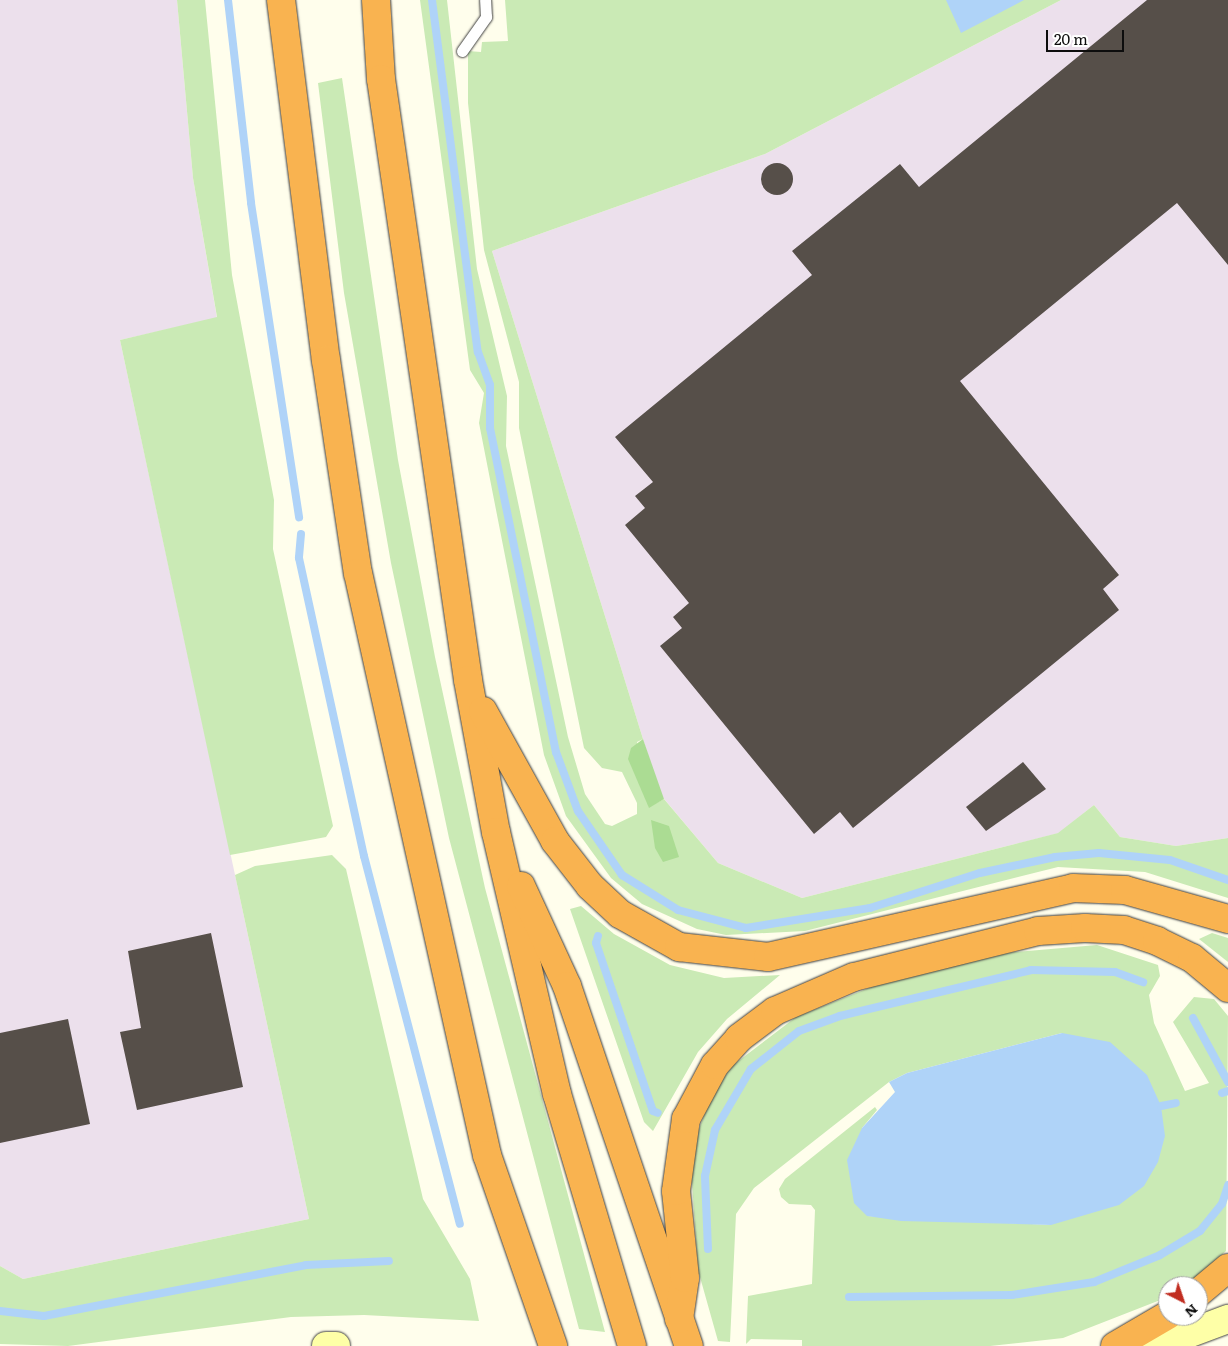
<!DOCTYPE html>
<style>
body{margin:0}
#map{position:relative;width:1228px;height:1346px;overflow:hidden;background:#fffeec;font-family:Literata,serif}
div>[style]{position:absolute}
.industrial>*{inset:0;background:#ece0ec}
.green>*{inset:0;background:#caeab5}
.forest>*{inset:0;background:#abdc93}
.water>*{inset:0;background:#afd3f8}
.stream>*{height:8px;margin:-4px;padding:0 4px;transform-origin:4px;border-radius:4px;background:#afd3f8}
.building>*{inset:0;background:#564f49}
.round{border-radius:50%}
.roads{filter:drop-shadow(0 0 1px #404040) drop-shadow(0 0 1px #404040)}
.lane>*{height:11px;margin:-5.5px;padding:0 5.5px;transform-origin:5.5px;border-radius:5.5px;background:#fff}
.secondary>*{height:28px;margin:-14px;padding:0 14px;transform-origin:14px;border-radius:14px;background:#feffa7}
.highway>*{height:28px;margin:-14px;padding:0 14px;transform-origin:14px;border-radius:14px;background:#f9b350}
span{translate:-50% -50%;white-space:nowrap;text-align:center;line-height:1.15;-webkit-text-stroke:5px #fff;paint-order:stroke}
.north{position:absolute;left:1158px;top:1276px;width:50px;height:50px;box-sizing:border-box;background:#fff;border:1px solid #9e9e9e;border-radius:50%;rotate:139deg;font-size:14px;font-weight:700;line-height:20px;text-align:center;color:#0d0d0d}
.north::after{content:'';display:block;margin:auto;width:18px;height:22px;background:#c12d20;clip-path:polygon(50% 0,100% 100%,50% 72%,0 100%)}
.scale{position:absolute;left:1046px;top:30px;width:78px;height:22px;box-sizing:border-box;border:2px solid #0d0d0d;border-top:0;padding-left:6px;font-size:15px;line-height:18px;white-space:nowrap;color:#0d0d0d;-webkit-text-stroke:4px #fff;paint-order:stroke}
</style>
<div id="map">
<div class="industrial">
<div style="clip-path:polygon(0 0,177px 0,193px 178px,217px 318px,120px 340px,309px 1219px,23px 1279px,0 1266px)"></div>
<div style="clip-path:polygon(1061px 0,1228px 0,1228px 838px,1176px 846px,1120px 837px,1094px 805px,1059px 833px,802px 898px,718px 863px,660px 794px,492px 251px,765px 154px)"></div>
</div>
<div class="green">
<div style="clip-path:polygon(177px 0,205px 0,232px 275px,274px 500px,273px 549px,333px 826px,326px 837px,230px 855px,120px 340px,217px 317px,193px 178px)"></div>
<div style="clip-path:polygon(420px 0,447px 0,477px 269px,507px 396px,506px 446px,568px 737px,585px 794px,605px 824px,612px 826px,637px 814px,637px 803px,622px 772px,602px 768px,584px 748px,519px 428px,519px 382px,484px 250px,468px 103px,468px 51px,481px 52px,482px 42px,508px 41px,505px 0,1061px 0,765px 154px,492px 251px,643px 739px,637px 742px,649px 807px,664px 799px,718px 863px,802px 898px,1058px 833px,1094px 805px,1120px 837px,1176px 846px,1228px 838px,1228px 898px,1145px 872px,1058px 867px,805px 931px,726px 935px,697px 929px,642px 904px,611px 878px,566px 816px,544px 755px,479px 423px,484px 393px,470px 370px)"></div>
<div style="clip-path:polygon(342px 78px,398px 460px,435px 657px,485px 888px,605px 1332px,579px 1329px,449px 838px,391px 563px,344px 293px,318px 83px)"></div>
<div style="clip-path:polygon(332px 855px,346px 869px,423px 1199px,470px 1279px,479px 1321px,364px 1315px,291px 1317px,68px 1346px,0 1344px,0 1266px,23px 1279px,309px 1219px,235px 875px,255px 866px)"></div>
<div style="clip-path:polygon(581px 906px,614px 934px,670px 965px,724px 978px,780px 975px,727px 1019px,698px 1052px,653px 1131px,644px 1122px,570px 909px)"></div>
<div style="clip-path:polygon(1212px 933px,1228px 938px,1228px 962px,1199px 939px)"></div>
<div style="clip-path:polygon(1097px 945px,1158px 965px,1160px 976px,1149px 995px,1154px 1023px,1185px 1091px,1209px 1083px,1173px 1022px,1194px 997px,1214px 999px,1228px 1016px,1226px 1251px,1185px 1286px,1168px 1286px,1168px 1297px,1063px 1338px,990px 1346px,802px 1346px,802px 1340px,751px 1339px,746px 1344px,748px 1296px,812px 1284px,815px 1210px,811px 1205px,789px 1204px,781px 1197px,779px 1189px,785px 1179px,875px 1107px,877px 1110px,862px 1128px,867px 1216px,1051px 1225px,1062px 1033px,907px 1073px,889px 1082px,754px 1188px,736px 1214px,730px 1342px,718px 1341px,698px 1270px,691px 1168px,696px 1137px,711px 1097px,732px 1066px,796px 1017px,874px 986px,1004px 953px)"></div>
</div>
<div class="forest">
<div style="clip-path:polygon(643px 739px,664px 799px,649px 808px,628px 759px,631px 748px)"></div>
<div style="clip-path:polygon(651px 820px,669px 826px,679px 857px,663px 862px,655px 848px)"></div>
</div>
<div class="water">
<div style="clip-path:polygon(946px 0,1024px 0,961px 33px)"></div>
<div style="clip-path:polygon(1062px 1033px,1110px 1042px,1147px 1075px,1161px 1106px,1165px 1136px,1158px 1162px,1144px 1186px,1119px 1205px,1051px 1225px,901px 1221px,867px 1216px,854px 1203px,847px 1160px,862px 1128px,895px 1092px,889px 1082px,907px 1073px)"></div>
</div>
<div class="stream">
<div style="left:228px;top:0;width:204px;rotate:83.5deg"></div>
<div style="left:251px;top:203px;width:318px;rotate:81.3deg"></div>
<div style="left:432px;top:0;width:355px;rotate:82.6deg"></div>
<div style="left:478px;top:352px;width:35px;rotate:70deg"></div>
<div style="left:490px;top:385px;width:43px;rotate:90deg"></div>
<div style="left:490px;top:428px;width:331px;rotate:78.5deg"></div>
<div style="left:556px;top:752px;width:63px;rotate:69.6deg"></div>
<div style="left:578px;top:811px;width:78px;rotate:55.5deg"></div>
<div style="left:622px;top:875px;width:66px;rotate:32deg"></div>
<div style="left:678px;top:910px;width:70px;rotate:14.8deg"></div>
<div style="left:746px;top:928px;width:126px;rotate:-9.2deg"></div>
<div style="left:870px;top:908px;width:115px;rotate:-17.7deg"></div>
<div style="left:980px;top:873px;width:77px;rotate:-12deg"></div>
<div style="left:1055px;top:857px;width:44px;rotate:-5.2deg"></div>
<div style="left:1099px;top:853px;width:71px;rotate:5.6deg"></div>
<div style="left:1170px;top:860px;width:61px;rotate:19deg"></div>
<div style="left:301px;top:534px;width:24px;rotate:95deg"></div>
<div style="left:299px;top:558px;width:305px;rotate:77.7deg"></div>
<div style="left:364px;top:856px;width:380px;rotate:75.4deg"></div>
<div style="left:598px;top:936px;width:7px;rotate:106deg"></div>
<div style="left:596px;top:943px;width:177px;rotate:71.3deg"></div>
<div style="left:653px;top:1111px;width:5px;rotate:22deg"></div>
<div style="left:1193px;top:1018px;width:73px;rotate:61.3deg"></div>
<div style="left:1222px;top:1093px;width:6px;rotate:-18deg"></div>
<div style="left:1161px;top:1106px;width:15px;rotate:-11deg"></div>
<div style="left:708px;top:1249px;width:73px;rotate:-92.4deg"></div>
<div style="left:705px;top:1176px;width:47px;rotate:-77.7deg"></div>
<div style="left:715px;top:1130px;width:71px;rotate:-59.5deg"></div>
<div style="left:751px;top:1069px;width:61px;rotate:-38.4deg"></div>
<div style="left:799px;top:1031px;width:44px;rotate:-20.1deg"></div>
<div style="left:840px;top:1016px;width:196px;rotate:-13.5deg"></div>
<div style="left:1031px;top:970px;width:84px;rotate:1.4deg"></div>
<div style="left:1115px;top:972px;width:30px;rotate:20deg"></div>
<div style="left:849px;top:1297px;width:163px;rotate:-0.7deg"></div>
<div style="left:1012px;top:1295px;width:83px;rotate:-9deg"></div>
<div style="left:1094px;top:1282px;width:71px;rotate:-22.2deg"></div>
<div style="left:1160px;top:1255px;width:47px;rotate:-31deg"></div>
<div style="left:1200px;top:1231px;width:35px;rotate:-51deg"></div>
<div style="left:1222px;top:1204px;width:20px;rotate:-72deg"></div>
<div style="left:0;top:1311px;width:44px;rotate:6.5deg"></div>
<div style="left:44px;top:1316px;width:267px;rotate:-11deg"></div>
<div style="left:306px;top:1265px;width:83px;rotate:-2.8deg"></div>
</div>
<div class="building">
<div style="clip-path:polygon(1147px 0,1228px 0,1228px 265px,1177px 203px,960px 381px,1119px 575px,1103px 589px,1119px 610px,853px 828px,840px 812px,814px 834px,660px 646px,682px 628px,673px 617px,689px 603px,625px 525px,645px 508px,635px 496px,653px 482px,615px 437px,812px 275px,792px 251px,900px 164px,919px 187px)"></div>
<div class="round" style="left:761px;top:163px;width:32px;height:32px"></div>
<div style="clip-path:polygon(1023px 762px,1046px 789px,986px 831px,966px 807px)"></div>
<div style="clip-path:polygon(211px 933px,243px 1087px,137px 1110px,120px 1032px,141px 1028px,128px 951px)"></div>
<div style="clip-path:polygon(68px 1019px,90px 1124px,0 1143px,0 1033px)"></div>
</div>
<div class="roads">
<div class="lane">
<div style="left:462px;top:51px;width:42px;rotate:-54.8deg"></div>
<div style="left:486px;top:17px;width:17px;rotate:-93deg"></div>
</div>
<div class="secondary">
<div style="left:326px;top:1346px;width:10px"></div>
<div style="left:1156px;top:1346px;width:77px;rotate:-20.6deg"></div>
</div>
<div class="highway">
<div style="left:281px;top:0;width:363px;rotate:82.9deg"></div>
<div style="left:326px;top:360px;width:215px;rotate:81.5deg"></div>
<div style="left:358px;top:573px;width:596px;rotate:77.5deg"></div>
<div style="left:487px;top:1155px;width:202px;rotate:70.9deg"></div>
<div style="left:376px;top:0;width:79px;rotate:86.4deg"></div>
<div style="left:381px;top:79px;width:607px;rotate:81.76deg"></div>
<div style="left:468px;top:680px;width:155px;rotate:79.6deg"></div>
<div style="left:496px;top:832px;width:269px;rotate:76.9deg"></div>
<div style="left:557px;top:1094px;width:263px;rotate:73.4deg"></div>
<div style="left:483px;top:711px;width:149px;rotate:61deg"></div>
<div style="left:555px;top:841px;width:57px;rotate:52.1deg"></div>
<div style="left:590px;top:886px;width:41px;rotate:43deg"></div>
<div style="left:620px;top:914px;width:68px;rotate:29.2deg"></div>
<div style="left:679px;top:947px;width:90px;rotate:6.4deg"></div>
<div style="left:768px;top:957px;width:313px;rotate:-12.7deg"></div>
<div style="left:1073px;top:888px;width:52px;rotate:2.2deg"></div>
<div style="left:1125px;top:890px;width:107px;rotate:15.7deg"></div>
<div style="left:521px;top:886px;width:110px;rotate:65.3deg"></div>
<div style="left:567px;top:986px;width:380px;rotate:71.3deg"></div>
<div style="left:1198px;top:1293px;width:39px;rotate:-40deg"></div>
<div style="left:679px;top:1319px;width:41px;rotate:-81.7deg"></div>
<div style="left:685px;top:1278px;width:87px;rotate:-95.9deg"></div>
<div style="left:676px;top:1191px;width:73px;rotate:-82.1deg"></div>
<div style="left:686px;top:1119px;width:61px;rotate:-61.8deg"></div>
<div style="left:715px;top:1065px;width:36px;rotate:-48deg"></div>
<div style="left:739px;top:1038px;width:45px;rotate:-36.9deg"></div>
<div style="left:775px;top:1011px;width:86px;rotate:-23.3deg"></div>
<div style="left:854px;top:977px;width:190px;rotate:-14deg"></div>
<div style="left:1038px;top:931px;width:47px;rotate:-3.7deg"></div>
<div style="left:1085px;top:928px;width:39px;rotate:3deg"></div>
<div style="left:1124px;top:930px;width:35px;rotate:18deg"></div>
<div style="left:1157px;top:941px;width:39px;rotate:26deg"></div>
<div style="left:1192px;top:958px;width:47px;rotate:39.8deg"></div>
<div style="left:1115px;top:1346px;width:61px;rotate:-30.3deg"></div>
</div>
</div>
<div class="north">N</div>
<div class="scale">20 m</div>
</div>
